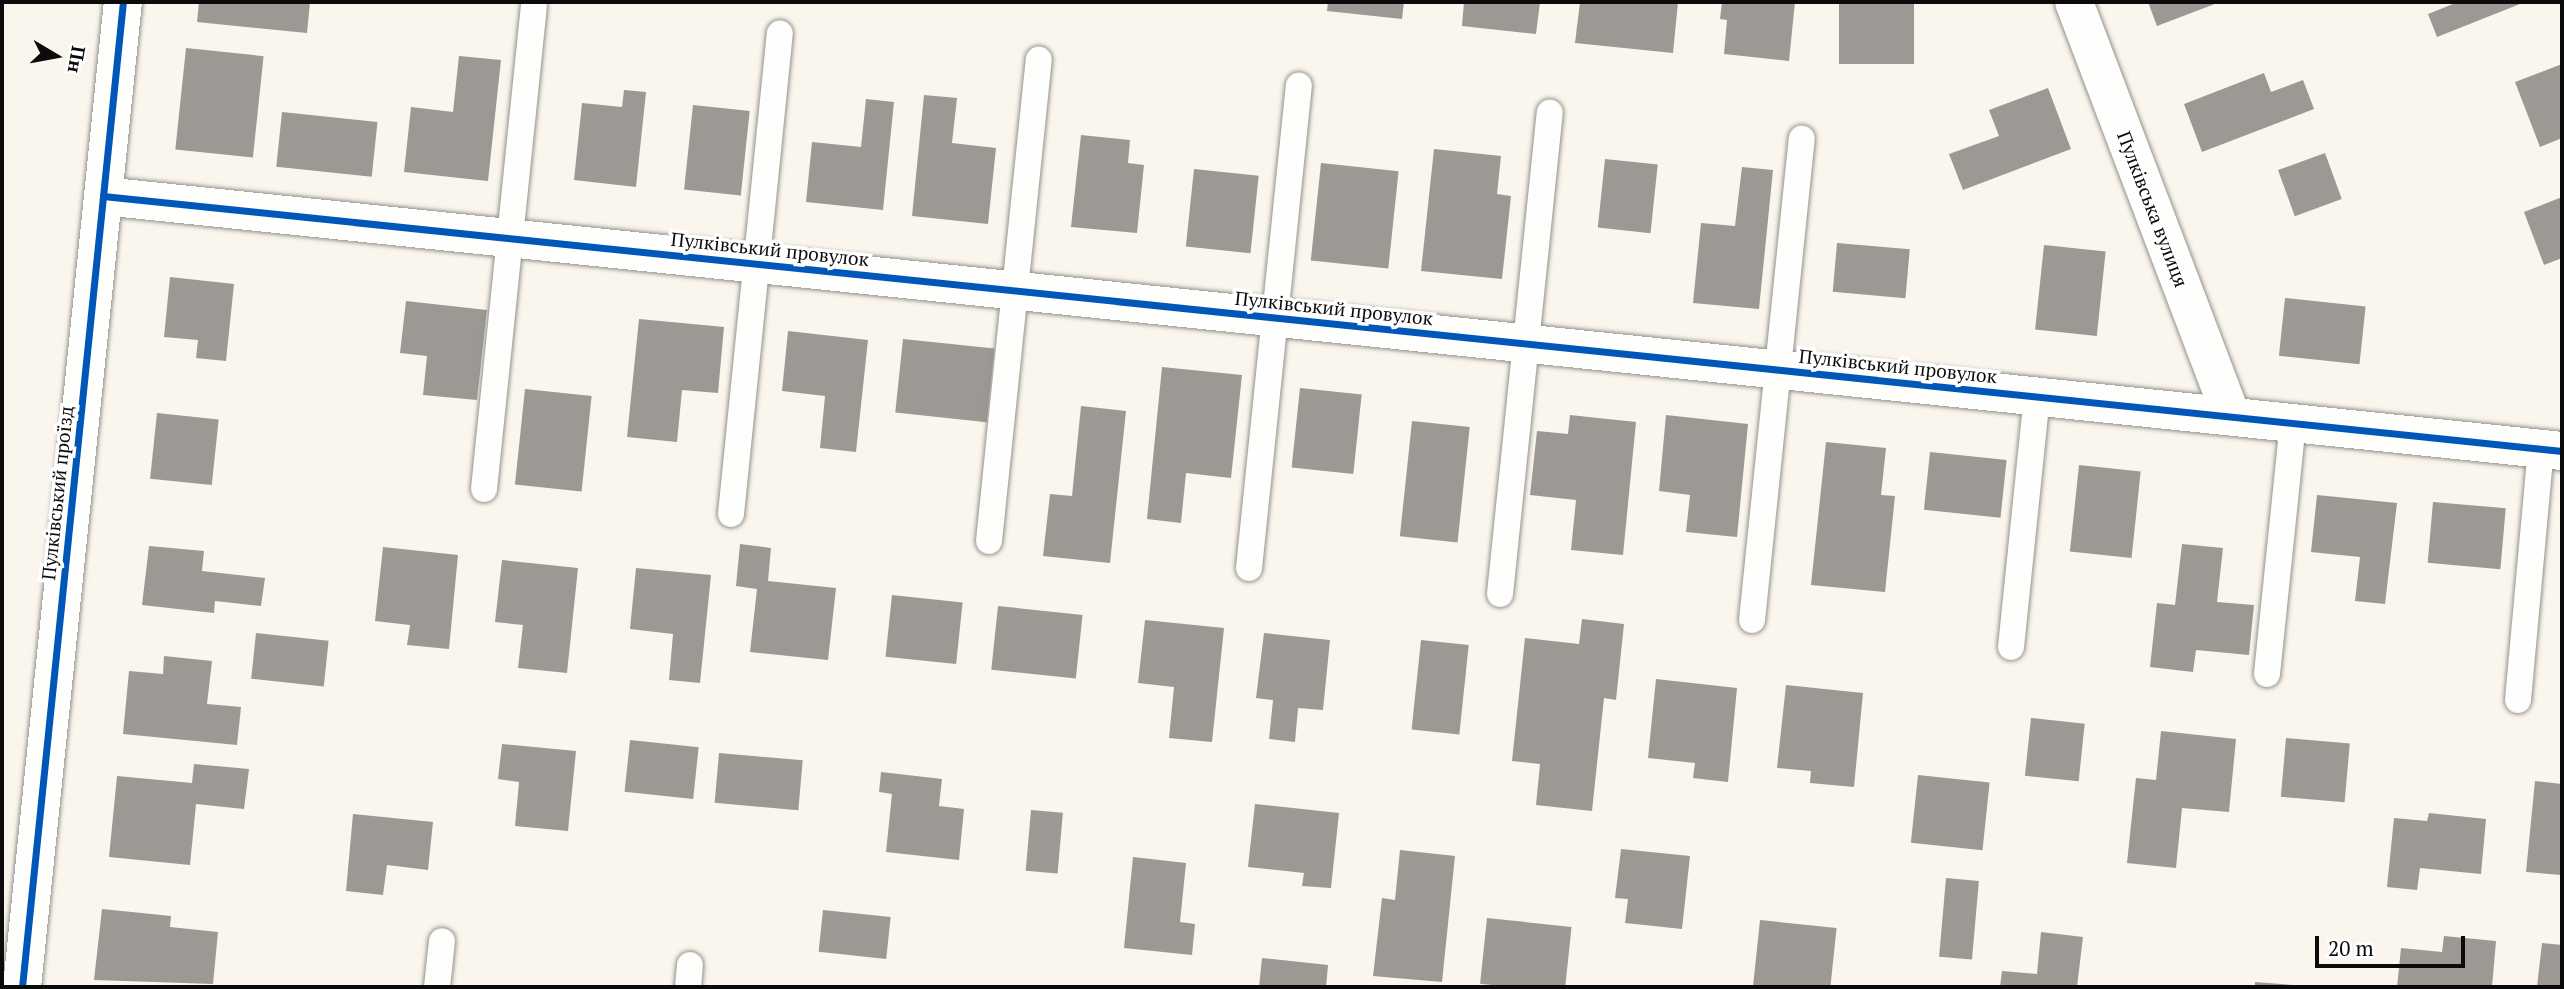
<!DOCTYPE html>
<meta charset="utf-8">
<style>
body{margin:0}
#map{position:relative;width:2564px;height:989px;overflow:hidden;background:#faf6ed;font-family:"PT Serif",serif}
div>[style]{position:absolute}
.building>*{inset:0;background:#9c9894;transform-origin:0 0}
.roads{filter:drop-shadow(0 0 2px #93918d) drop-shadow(0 0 2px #93918d)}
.service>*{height:26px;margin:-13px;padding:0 13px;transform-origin:13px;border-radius:13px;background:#fefefc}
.minor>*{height:38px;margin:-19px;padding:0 19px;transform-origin:19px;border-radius:19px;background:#fefefc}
.cycleway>*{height:7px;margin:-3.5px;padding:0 3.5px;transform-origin:3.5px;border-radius:3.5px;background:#0057b8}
span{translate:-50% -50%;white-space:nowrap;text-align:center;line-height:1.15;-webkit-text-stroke:7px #fff;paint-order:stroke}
.street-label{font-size:19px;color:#0b0b0b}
.frame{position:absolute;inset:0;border:4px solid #0b0b0b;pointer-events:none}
.north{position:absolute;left:21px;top:21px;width:70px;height:70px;-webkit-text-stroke:5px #fff;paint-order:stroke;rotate:100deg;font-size:19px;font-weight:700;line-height:28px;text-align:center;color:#0b0b0b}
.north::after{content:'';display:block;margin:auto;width:24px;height:32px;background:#0b0b0b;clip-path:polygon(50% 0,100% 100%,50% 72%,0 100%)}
.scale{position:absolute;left:2315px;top:936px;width:150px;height:32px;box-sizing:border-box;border:4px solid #0b0b0b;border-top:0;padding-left:9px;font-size:21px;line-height:24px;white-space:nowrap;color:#0b0b0b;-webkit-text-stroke:5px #fff;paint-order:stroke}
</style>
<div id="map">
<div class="building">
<div style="clip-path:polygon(199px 2px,310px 2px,307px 33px,197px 22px)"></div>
<div style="clip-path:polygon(1328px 2px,1404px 2px,1402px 19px,1327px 11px)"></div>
<div style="clip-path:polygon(1464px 2px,1540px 2px,1536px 34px,1462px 26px)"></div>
<div style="clip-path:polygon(1580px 2px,1678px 2px,1673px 53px,1575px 43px)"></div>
<div style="clip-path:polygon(1722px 2px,1795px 2px,1789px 61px,1724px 54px,1727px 20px,1720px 19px)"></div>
<div style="left:1839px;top:2px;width:75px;height:62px"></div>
<div style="clip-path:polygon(2148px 2px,2220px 2px,2157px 26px)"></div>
<div style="clip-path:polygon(2458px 2px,2525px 2px,2437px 37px,2428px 14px)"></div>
<div style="left:186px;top:48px;width:78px;height:102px;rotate:6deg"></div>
<div style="clip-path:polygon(459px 56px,501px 60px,488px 181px,404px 172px,411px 107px,453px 112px)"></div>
<div style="clip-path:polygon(2562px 64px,2562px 138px,2540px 147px,2515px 82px)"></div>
<div style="clip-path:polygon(2264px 73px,2271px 92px,2303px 80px,2314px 109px,2202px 152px,2184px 104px)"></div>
<div style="clip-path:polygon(2048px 88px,2071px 149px,1963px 190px,1949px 154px,1999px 136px,1989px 110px)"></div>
<div style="clip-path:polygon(624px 90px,646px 92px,636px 187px,574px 180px,582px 103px,622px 107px)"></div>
<div style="clip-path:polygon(924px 95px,957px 98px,952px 143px,996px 148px,988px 224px,912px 216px)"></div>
<div style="clip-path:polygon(866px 99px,894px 102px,883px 210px,806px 202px,812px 142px,861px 147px)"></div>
<div style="left:693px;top:105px;width:57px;height:85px;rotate:6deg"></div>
<div style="left:282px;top:112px;width:96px;height:55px;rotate:6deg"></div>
<div style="clip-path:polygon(1081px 135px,1130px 140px,1128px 163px,1144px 165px,1137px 233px,1071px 227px)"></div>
<div style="clip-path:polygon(1434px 149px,1501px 156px,1497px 194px,1511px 196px,1502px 279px,1421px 271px)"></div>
<div style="left:2325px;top:153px;width:49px;height:50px;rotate:70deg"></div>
<div style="left:1605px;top:159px;width:53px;height:69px;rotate:6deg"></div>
<div style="left:1321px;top:163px;width:78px;height:98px;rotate:6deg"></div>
<div style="clip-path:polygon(1742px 167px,1773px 170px,1759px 309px,1693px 303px,1701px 223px,1735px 226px)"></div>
<div style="left:1194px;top:169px;width:65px;height:78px;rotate:6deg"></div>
<div style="clip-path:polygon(2562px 197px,2562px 258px,2544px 265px,2524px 212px)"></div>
<div style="left:1837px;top:243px;width:73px;height:49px;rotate:5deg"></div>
<div style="left:2044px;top:245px;width:62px;height:85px;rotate:6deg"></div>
<div style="clip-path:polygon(170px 277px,234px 284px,226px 361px,196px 358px,198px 340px,164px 337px)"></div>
<div style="left:2285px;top:298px;width:81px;height:58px;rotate:6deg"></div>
<div style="clip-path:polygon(406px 301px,487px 310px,477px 400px,423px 395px,427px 356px,400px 353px)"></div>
<div style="clip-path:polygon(639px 319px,724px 327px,718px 393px,682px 390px,677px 442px,627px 437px)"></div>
<div style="clip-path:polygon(788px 331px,868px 340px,856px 452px,820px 448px,825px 396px,782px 391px)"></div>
<div style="left:903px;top:339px;width:92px;height:74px;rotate:6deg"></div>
<div style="clip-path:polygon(1162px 367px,1242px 375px,1231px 478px,1186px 473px,1181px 523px,1147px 519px)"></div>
<div style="left:1300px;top:388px;width:62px;height:80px;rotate:6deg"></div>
<div style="left:525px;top:389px;width:67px;height:96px;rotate:6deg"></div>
<div style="clip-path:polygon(1081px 406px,1126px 411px,1110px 563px,1043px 556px,1050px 494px,1072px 496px)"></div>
<div style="left:157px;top:413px;width:62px;height:66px;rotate:6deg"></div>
<div style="clip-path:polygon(1570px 415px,1636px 422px,1623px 555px,1571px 550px,1576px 500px,1530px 495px,1537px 431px,1568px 434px)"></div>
<div style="clip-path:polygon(1666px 415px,1748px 424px,1737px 537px,1686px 532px,1690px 495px,1659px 491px)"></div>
<div style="left:1412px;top:421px;width:58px;height:116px;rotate:6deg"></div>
<div style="clip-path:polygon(1826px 442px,1886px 448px,1881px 495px,1895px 496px,1885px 592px,1811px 585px)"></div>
<div style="left:1930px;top:452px;width:77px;height:58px;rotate:6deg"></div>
<div style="left:2079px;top:465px;width:62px;height:87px;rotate:6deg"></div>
<div style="clip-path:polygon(2317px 495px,2397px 503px,2385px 604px,2355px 601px,2360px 557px,2311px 552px)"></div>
<div style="left:2433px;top:502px;width:73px;height:61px;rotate:5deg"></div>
<div style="clip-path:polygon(740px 544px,771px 548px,768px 581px,836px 588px,828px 660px,750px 652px,757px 589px,736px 586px)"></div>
<div style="clip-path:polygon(2182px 544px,2223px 548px,2217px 602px,2254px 605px,2249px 655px,2196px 650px,2193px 672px,2150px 667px,2157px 603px,2175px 605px)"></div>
<div style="clip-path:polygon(149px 546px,204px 551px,202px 571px,265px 578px,261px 606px,215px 601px,214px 613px,142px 605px)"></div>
<div style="clip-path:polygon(383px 547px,458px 555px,449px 649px,407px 645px,410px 625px,375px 621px)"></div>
<div style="clip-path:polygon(502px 560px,578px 568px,567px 673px,518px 668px,523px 625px,495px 622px)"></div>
<div style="clip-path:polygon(636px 568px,711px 575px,700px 683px,669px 680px,673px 634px,630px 629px)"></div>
<div style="left:892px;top:595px;width:71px;height:62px;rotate:6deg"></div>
<div style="left:998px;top:606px;width:85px;height:64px;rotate:6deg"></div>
<div style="clip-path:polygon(1582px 619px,1624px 624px,1616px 700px,1604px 698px,1592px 811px,1536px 805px,1540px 764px,1512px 761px,1525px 638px,1579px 644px)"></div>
<div style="clip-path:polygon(1145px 620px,1224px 628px,1212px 742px,1169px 738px,1174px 687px,1138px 683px)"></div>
<div style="left:256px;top:633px;width:73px;height:46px;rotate:6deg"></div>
<div style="clip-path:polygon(1264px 633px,1330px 640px,1323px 710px,1298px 708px,1295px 742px,1269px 739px,1273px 700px,1256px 698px)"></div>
<div style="left:1421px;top:640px;width:48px;height:90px;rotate:6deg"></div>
<div style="clip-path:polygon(164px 656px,212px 661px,207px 704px,241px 707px,237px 745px,123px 734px,129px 671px,163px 674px)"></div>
<div style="clip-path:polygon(1656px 679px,1737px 688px,1728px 782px,1693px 778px,1695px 763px,1648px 758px)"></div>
<div style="clip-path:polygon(1786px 685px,1863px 693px,1854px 787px,1810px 783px,1811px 771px,1777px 768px)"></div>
<div style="left:2031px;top:718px;width:54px;height:58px;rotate:6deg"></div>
<div style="clip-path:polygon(2161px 731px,2236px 739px,2229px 812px,2182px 808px,2176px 868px,2127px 863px,2136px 778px,2156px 780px)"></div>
<div style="left:2286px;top:738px;width:64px;height:59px;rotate:5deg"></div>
<div style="left:630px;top:740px;width:69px;height:52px;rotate:6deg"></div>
<div style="clip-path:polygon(502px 744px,576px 751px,568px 831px,515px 826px,519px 782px,498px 779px)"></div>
<div style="left:719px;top:753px;width:84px;height:50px;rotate:5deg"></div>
<div style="clip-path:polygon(194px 764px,249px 769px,244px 809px,196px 804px,190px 865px,109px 857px,117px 776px,192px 783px)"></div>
<div style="clip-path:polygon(881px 772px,942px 779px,939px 806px,964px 809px,959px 860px,886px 852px,892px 794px,879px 792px)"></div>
<div style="left:1918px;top:775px;width:72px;height:68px;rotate:6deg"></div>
<div style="clip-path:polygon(2535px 781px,2562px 784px,2562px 875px,2526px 872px)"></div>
<div style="clip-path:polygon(1255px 804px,1339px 813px,1331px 888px,1302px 886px,1304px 873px,1248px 867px)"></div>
<div style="left:1031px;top:810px;width:32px;height:61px;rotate:5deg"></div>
<div style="clip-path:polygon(2429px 813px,2486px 819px,2481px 874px,2420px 868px,2417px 890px,2387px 887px,2394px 818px,2427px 821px)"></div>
<div style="clip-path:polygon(353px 814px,433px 822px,428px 870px,387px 865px,383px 895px,346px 891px)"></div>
<div style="clip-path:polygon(1621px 849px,1690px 856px,1682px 929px,1625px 923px,1628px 899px,1615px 898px)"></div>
<div style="clip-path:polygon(1400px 850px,1455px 856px,1442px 982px,1373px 976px,1382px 898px,1395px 900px)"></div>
<div style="clip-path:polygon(1133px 857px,1186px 863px,1180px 922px,1195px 924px,1192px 955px,1124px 948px)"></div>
<div style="left:1946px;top:878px;width:33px;height:79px;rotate:5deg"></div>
<div style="clip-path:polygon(102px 909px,171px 916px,170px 927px,218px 932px,213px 984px,94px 980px)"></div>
<div style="left:823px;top:910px;width:68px;height:42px;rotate:6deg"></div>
<div style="left:1487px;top:918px;width:85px;height:66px;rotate:6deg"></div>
<div style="left:1760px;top:920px;width:77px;height:67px;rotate:6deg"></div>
<div style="clip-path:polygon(2041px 932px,2083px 937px,2077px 987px,2000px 987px,2002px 971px,2037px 974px)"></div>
<div style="clip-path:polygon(2444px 936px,2496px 941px,2492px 987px,2397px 987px,2401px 948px,2442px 952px)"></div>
<div style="clip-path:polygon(2542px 943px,2562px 945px,2562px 987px,2537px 987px)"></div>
<div style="clip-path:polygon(1262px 958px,1328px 965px,1326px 987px,1259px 987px)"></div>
<div style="clip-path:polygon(2255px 982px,2293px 985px,2293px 987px,2255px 987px)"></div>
</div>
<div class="roads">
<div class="service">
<div style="left:484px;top:489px;width:485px;rotate:-84.1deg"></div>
<div style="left:731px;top:514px;width:483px;rotate:-84.2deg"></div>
<div style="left:989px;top:541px;width:484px;rotate:-84.1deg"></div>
<div style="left:1249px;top:568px;width:485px;rotate:-84.1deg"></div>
<div style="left:1500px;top:594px;width:484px;rotate:-84.1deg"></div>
<div style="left:1752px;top:620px;width:484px;rotate:-84.1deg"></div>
<div style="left:2011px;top:647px;width:252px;rotate:-84.1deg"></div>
<div style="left:2267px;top:674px;width:252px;rotate:-84.1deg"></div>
<div style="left:2518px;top:700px;width:252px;rotate:-84.8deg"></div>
<div style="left:437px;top:987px;width:46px;rotate:-83.8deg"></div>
<div style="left:688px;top:987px;width:22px;rotate:-85deg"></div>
</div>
<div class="minor">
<div style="left:2074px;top:2px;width:443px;rotate:69.2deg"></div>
<div style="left:103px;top:196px;width:2472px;rotate:5.92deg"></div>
<div style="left:22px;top:987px;width:990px;rotate:-84.15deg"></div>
</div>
</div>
<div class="cycleway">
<div style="left:103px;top:196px;width:2472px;rotate:5.92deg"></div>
<div style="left:22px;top:987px;width:990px;rotate:-84.15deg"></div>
</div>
<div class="street-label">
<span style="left:2153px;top:209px;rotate:69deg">Пулківська вулиця</span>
<span style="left:770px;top:249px;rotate:6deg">Пулківський провулок</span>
<span style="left:1334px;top:308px;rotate:6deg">Пулківський провулок</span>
<span style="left:1898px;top:366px;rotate:6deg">Пулківський провулок</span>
<span style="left:57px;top:493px;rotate:-84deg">Пулківський проїзд</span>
</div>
<div class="frame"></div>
<div class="north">Пн</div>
<div class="scale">20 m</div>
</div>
